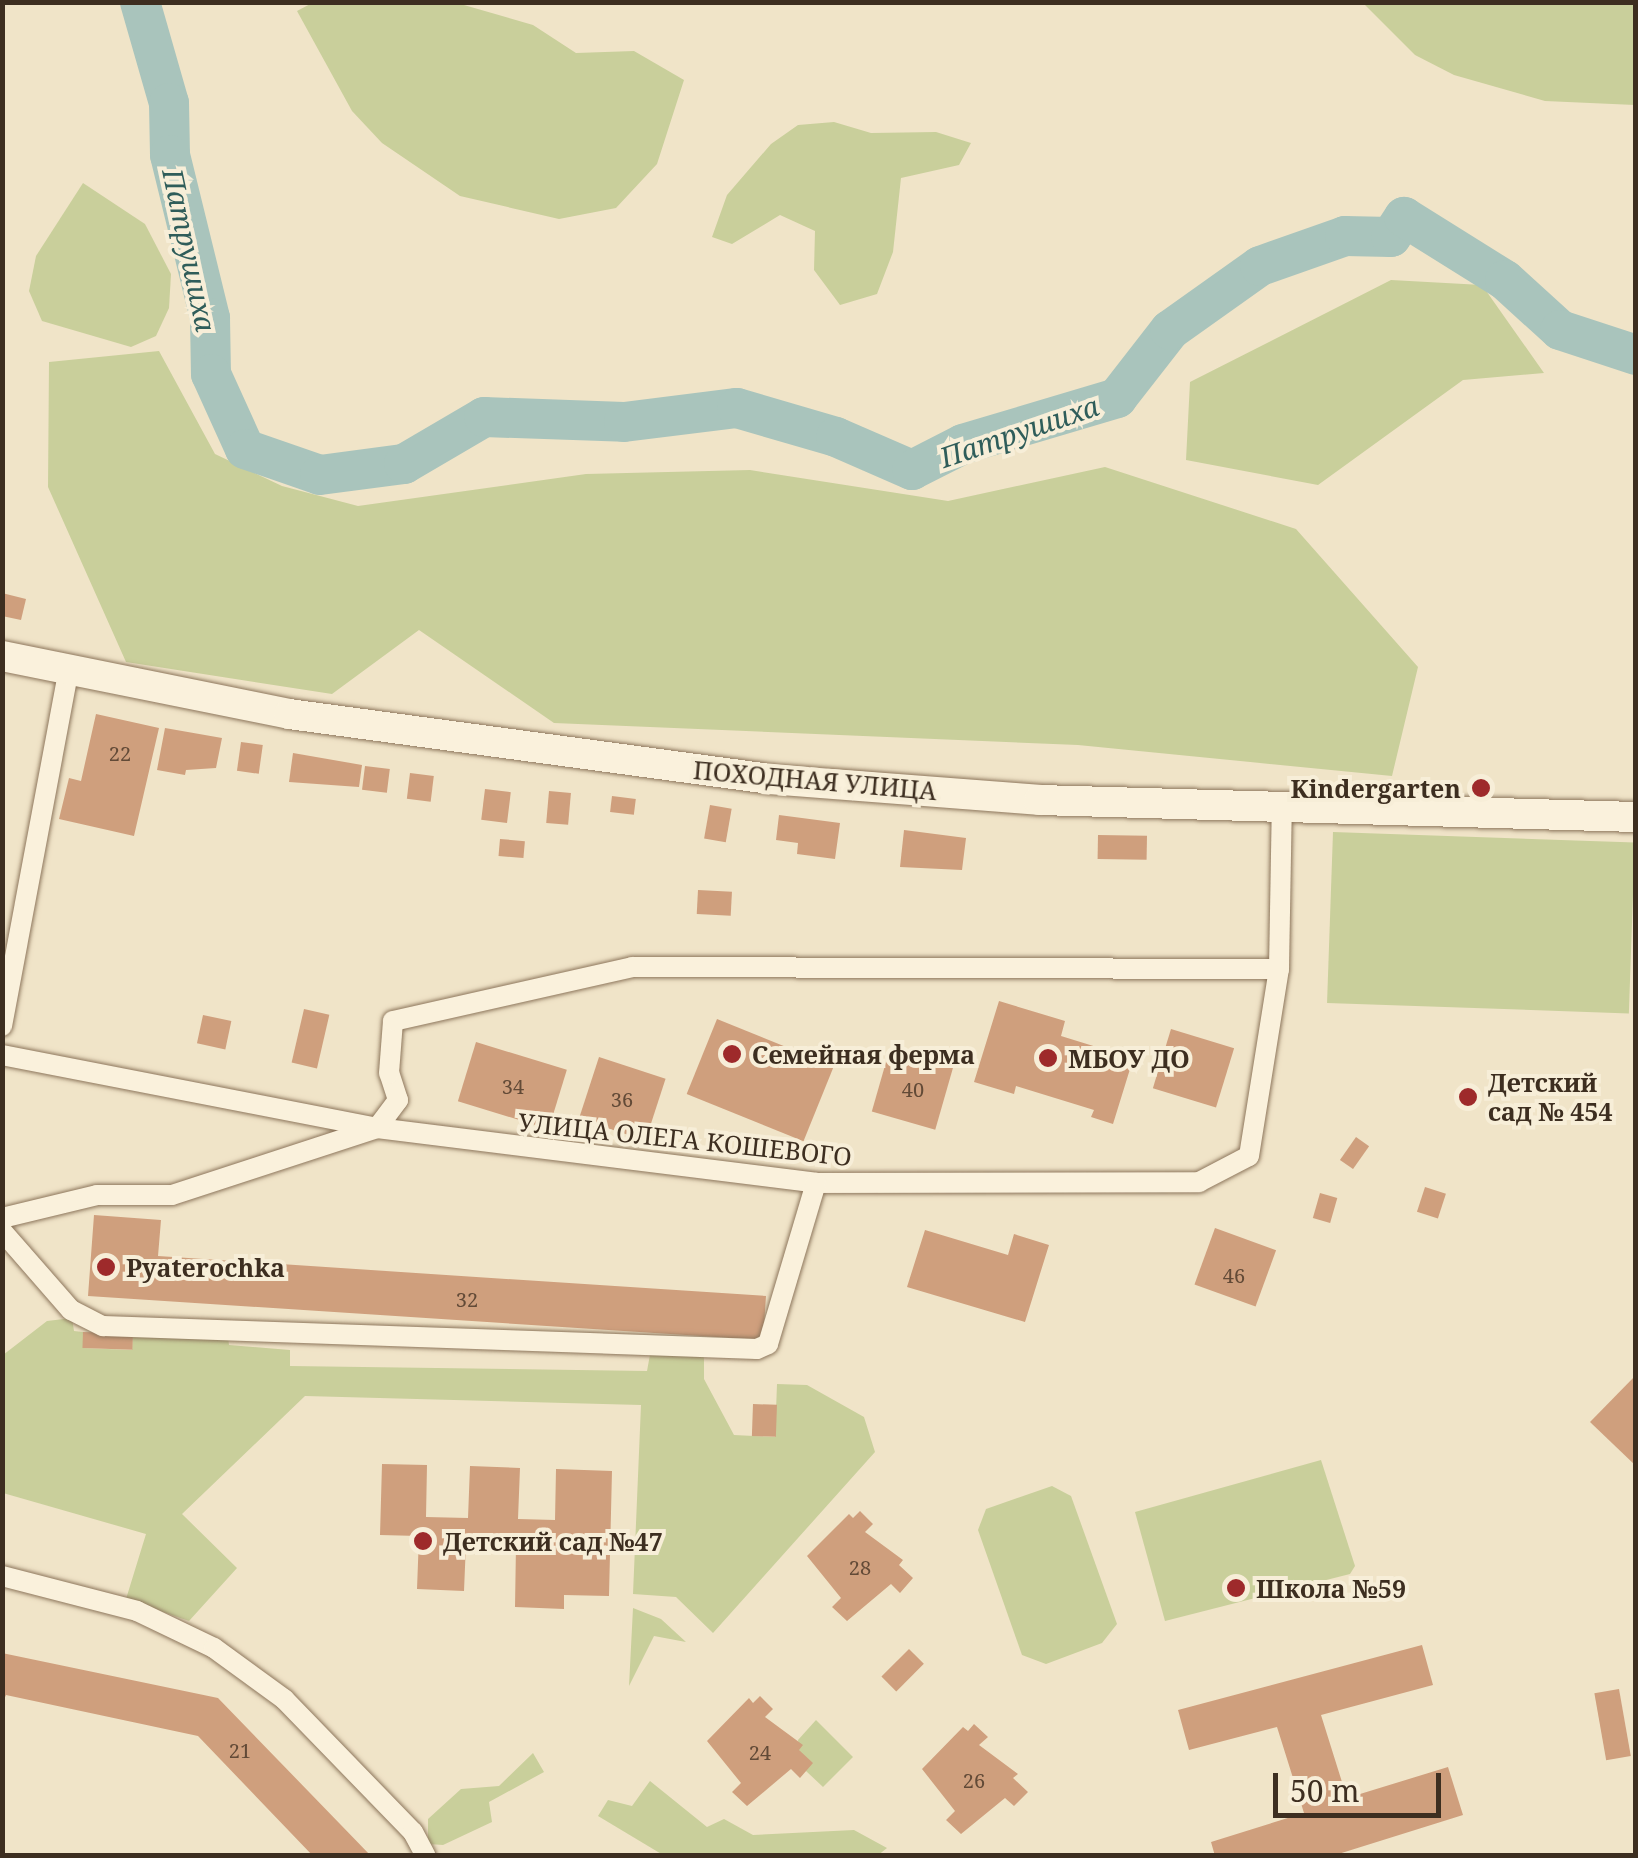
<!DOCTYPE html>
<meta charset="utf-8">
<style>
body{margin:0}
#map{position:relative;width:1638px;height:1858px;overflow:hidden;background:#f0e4c8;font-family:"Noto Serif",serif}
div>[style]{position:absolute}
.green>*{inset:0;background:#c9cf9b;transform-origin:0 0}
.river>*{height:40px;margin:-20px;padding:0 20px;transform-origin:20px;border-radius:20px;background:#a9c4bc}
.building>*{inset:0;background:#cf9f7d;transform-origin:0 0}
.roads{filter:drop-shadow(0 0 2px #8d765c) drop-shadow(0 0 2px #8d765c)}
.minor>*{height:20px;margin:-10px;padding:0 10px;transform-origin:10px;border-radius:10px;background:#faf1dc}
.secondary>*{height:30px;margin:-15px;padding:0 15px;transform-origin:15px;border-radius:15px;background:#faf1dc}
.dots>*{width:28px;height:28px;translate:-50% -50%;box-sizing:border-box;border:5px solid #f7eed8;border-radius:50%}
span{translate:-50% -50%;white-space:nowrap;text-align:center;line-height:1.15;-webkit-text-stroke:8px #f7eed8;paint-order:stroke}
.number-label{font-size:20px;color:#624a37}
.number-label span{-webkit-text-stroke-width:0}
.street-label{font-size:25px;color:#3d2e20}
.poi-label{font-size:25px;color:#3d2e20;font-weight:700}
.right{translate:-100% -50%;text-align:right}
.left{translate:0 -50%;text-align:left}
.water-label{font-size:28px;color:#2f5d5a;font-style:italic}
.frame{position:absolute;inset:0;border:5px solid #3d2e20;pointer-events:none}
.scale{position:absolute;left:1273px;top:1773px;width:168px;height:45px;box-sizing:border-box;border:5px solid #3d2e20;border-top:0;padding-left:12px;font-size:30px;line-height:35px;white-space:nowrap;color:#3d2e20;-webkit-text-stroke:8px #f7eed8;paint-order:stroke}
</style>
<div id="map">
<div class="green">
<div style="clip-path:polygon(314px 2px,457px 3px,533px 25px,576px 53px,634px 51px,684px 80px,657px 164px,616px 208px,559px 219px,460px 196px,382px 143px,352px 111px,297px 11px)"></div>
<div style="clip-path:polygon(1363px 3px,1635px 3px,1635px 105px,1545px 101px,1454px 75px,1415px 55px)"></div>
<div style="clip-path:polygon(834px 122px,871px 133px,936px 132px,971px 143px,959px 165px,901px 178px,893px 252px,877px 294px,840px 305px,814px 270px,815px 231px,780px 215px,732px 244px,712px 237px,727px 195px,771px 144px,798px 125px)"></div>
<div style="clip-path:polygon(83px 183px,145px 224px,171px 274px,169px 308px,156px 336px,131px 347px,42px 321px,29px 291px,36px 256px)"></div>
<div style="clip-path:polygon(1391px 280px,1482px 285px,1544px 373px,1463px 380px,1318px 485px,1186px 460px,1190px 382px)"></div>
<div style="clip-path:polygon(159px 351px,215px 454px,282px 486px,358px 506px,586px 474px,750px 470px,948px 501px,1105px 467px,1296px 529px,1418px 667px,1392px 776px,1078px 745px,554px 723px,419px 630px,332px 694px,126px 662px,48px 487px,49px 362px)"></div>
<div style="left:1333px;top:832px;width:302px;height:171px;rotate:2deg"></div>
<div style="clip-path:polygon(72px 1318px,74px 1331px,83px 1332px,83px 1348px,132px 1350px,133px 1334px,228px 1337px,229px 1345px,290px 1350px,290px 1366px,647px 1371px,651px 1349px,704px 1353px,704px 1379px,734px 1435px,775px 1437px,777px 1384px,807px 1385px,864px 1417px,875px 1452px,713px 1633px,676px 1597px,633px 1594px,641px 1405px,305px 1396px,182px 1514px,237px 1568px,189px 1621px,126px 1599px,146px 1534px,3px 1493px,3px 1355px,47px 1321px)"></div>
<div style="clip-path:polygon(1321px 1460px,1355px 1566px,1350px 1574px,1165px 1621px,1135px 1512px)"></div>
<div style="clip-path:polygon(1052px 1486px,1071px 1496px,1117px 1624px,1102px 1643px,1046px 1664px,1022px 1655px,978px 1530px,986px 1509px)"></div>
<div style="clip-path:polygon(633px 1608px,661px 1619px,686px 1642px,654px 1636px,629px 1686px)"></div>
<div style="clip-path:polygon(816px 1720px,853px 1757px,823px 1787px,806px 1771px,799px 1750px,798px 1740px)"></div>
<div style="clip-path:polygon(533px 1753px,544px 1772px,489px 1802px,492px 1822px,443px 1845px,428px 1844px,428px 1819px,461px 1789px,499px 1786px)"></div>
<div style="clip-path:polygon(650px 1781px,707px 1827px,724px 1819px,753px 1835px,854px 1830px,887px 1848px,877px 1856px,663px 1855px,598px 1816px,608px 1800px,632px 1806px)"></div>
</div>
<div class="river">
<div style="left:140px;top:2px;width:105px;rotate:74deg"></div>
<div style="left:169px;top:103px;width:52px;rotate:88.9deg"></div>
<div style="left:170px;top:155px;width:168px;rotate:76.2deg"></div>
<div style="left:210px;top:318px;width:56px;rotate:89deg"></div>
<div style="left:211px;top:374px;width:82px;rotate:65.6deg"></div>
<div style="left:245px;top:449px;width:79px;rotate:19.1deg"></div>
<div style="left:320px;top:475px;width:85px;rotate:-7.5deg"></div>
<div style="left:404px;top:464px;width:93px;rotate:-30.4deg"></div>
<div style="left:484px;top:417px;width:140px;rotate:2deg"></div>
<div style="left:624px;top:422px;width:114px;rotate:-7.1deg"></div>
<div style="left:737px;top:408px;width:103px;rotate:16.3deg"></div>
<div style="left:836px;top:437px;width:83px;rotate:23.5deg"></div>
<div style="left:912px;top:470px;width:57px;rotate:-27deg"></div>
<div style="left:963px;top:444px;width:161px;rotate:-16.6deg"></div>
<div style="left:1117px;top:398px;width:86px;rotate:-52.1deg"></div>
<div style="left:1170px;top:330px;width:110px;rotate:-35.4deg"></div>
<div style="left:1260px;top:266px;width:90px;rotate:-19.4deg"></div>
<div style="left:1345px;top:236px;width:46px;rotate:1.2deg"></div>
<div style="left:1391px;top:237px;width:24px;rotate:-57deg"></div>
<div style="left:1404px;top:217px;width:119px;rotate:32deg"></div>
<div style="left:1505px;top:280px;width:74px;rotate:42.3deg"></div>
<div style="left:1560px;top:330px;width:80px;rotate:18.2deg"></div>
</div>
<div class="building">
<div style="clip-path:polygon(2px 593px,26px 599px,21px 620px,2px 616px)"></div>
<div style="clip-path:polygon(96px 714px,159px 728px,134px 836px,59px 819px,69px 778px,81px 781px)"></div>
<div style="clip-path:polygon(165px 728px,222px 738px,216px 768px,186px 770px,185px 775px,157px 770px)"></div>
<div style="left:241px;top:742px;width:22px;height:29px;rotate:8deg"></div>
<div style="clip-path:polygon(293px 753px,362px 765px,359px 787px,289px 782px)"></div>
<div style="left:365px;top:766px;width:25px;height:24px;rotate:7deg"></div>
<div style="left:410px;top:773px;width:24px;height:26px;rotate:7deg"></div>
<div style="left:485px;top:789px;width:26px;height:31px;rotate:7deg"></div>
<div style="left:549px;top:791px;width:22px;height:32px;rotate:5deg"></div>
<div style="left:612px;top:796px;width:24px;height:16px;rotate:7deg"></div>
<div style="left:710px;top:805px;width:22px;height:34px;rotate:10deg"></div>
<div style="clip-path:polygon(779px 815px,840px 823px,835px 859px,797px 854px,798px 843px,776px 840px)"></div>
<div style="clip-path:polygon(904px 830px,966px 838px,962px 870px,900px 867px)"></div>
<div style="left:1098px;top:835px;width:49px;height:24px;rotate:1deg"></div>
<div style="left:500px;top:839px;width:25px;height:17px;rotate:5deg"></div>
<div style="left:698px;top:890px;width:34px;height:24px;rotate:3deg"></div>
<div style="clip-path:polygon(999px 1001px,1065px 1021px,1061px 1036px,1116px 1053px,1112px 1064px,1130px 1069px,1113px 1124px,1091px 1117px,1094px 1110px,1016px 1086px,1014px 1094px,974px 1082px)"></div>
<div style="left:304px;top:1009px;width:26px;height:55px;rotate:13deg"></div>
<div style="left:203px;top:1015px;width:29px;height:29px;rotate:12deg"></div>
<div style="left:717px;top:1019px;width:126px;height:81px;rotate:22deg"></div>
<div style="left:1171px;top:1029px;width:66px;height:62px;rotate:17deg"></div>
<div style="left:476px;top:1042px;width:95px;height:62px;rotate:17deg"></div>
<div style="left:890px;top:1048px;width:66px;height:66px;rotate:16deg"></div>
<div style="left:599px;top:1057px;width:70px;height:65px;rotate:18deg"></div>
<div style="left:1356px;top:1137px;width:16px;height:28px;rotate:35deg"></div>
<div style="left:1425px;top:1187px;width:22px;height:26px;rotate:18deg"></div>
<div style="left:1320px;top:1193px;width:18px;height:26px;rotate:16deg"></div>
<div style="clip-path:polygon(94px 1215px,161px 1220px,158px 1256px,766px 1296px,763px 1340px,88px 1296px)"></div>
<div style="left:1215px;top:1228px;width:65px;height:60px;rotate:20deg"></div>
<div style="clip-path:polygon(925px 1230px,1008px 1255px,1014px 1234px,1049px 1245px,1025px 1322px,907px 1287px)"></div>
<div style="left:83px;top:1332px;width:50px;height:16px;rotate:2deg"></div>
<div style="clip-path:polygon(1636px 1375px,1636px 1466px,1590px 1422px)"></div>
<div style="left:753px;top:1404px;width:24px;height:32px;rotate:2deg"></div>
<div style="clip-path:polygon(382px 1464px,427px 1465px,426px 1517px,468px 1518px,470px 1466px,520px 1468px,518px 1519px,555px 1520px,556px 1469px,612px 1471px,609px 1596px,564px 1595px,564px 1609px,515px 1607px,516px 1545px,466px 1543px,464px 1591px,417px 1589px,419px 1536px,380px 1535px)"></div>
<div style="clip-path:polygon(860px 1511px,873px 1524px,865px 1532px,903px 1560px,899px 1565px,913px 1578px,900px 1593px,891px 1584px,847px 1621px,832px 1607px,841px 1598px,807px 1556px,849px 1514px,853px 1518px)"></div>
<div style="clip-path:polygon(1422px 1645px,1433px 1685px,1321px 1715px,1347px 1798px,1448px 1767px,1463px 1815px,1332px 1856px,1215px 1856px,1211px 1842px,1304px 1813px,1277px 1727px,1189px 1750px,1178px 1710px)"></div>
<div style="left:909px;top:1649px;width:21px;height:39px;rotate:45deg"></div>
<div style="clip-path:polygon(2px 1653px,218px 1698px,371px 1856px,313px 1856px,198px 1736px,6px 1695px,2px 1704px)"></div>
<div style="left:1619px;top:1689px;width:68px;height:25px;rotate:80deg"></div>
<div style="clip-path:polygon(760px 1696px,773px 1709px,765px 1717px,803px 1745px,799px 1750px,813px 1763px,800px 1778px,791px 1769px,747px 1806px,732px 1792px,741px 1783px,707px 1741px,749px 1698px,753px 1703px)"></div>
<div style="clip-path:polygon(974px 1724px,988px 1737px,979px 1745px,1018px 1774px,1013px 1778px,1028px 1792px,1014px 1806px,1005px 1798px,961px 1834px,946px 1820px,955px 1811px,922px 1769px,963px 1727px,968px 1731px)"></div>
</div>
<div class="roads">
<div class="minor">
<div style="left:2px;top:1026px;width:360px;rotate:-79.4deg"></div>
<div style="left:2px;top:1055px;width:382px;rotate:11deg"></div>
<div style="left:377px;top:1128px;width:442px;rotate:7.1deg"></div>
<div style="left:816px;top:1183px;width:383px;rotate:-0.1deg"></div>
<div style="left:1199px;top:1182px;width:56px;rotate:-27.5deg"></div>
<div style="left:1249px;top:1156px;width:189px;rotate:-80.9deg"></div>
<div style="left:1279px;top:969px;width:164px;rotate:-89deg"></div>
<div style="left:2px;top:1218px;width:98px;rotate:-13.6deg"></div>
<div style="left:97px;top:1195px;width:75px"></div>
<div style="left:172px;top:1195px;width:216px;rotate:-18.1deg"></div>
<div style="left:377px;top:1128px;width:35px;rotate:-53deg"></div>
<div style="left:398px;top:1100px;width:28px;rotate:-108deg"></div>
<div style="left:389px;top:1073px;width:52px;rotate:-85.6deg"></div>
<div style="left:393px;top:1021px;width:245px;rotate:-12.7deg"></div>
<div style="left:632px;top:967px;width:647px;rotate:0.18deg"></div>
<div style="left:2px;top:1231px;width:105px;rotate:48.9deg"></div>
<div style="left:71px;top:1310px;width:36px;rotate:27deg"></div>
<div style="left:103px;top:1326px;width:654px;rotate:2.01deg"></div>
<div style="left:757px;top:1349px;width:12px;rotate:-24deg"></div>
<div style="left:768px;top:1344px;width:168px;rotate:-73.4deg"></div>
<div style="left:2px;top:1576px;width:139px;rotate:14.5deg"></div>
<div style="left:137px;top:1611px;width:85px;rotate:25.7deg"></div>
<div style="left:214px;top:1648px;width:87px;rotate:36.1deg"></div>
<div style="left:284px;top:1699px;width:185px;rotate:45.9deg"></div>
<div style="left:413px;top:1832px;width:27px;rotate:62deg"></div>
</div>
<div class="secondary">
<div style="left:2px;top:656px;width:293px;rotate:11.4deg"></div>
<div style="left:289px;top:714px;width:483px;rotate:7.7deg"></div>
<div style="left:768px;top:779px;width:272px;rotate:4.4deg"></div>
<div style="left:1039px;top:800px;width:597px;rotate:1.63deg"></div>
</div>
</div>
<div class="dots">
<div style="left:1481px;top:788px;background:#9e2a2b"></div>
<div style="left:732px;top:1054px;background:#9e2a2b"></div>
<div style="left:1048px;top:1058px;background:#9e2a2b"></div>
<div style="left:1468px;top:1097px;background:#9e2a2b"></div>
<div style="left:106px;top:1267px;background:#9e2a2b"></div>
<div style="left:423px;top:1541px;background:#9e2a2b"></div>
<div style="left:1236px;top:1588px;background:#9e2a2b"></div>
</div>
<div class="number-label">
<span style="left:120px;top:753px">22</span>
<span style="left:513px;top:1086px">34</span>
<span style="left:913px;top:1089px">40</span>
<span style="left:622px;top:1099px">36</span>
<span style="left:1234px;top:1275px">46</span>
<span style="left:467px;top:1299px">32</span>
<span style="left:860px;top:1567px">28</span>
<span style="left:240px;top:1750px">21</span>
<span style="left:760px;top:1752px">24</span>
<span style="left:974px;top:1780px">26</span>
</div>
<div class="street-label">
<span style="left:815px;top:780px;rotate:5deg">ПОХОДНАЯ УЛИЦА</span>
<span style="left:685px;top:1139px;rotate:6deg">УЛИЦА ОЛЕГА КОШЕВОГО</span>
</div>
<div class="poi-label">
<span class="right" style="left:1461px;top:788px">Kindergarten</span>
<span class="left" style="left:752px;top:1054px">Семейная ферма</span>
<span class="left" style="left:1068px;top:1058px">МБОУ ДО</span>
<span class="left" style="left:1488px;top:1097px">Детский<br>сад № 454</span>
<span class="left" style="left:126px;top:1267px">Pyaterochka</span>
<span class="left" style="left:443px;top:1541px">Детский сад №47</span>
<span class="left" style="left:1256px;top:1588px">Школа №59</span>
</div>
<div class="water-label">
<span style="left:190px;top:250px;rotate:78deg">Патрушиха</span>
<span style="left:1019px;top:431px;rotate:-19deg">Патрушиха</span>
</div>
<div class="frame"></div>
<div class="scale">50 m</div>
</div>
